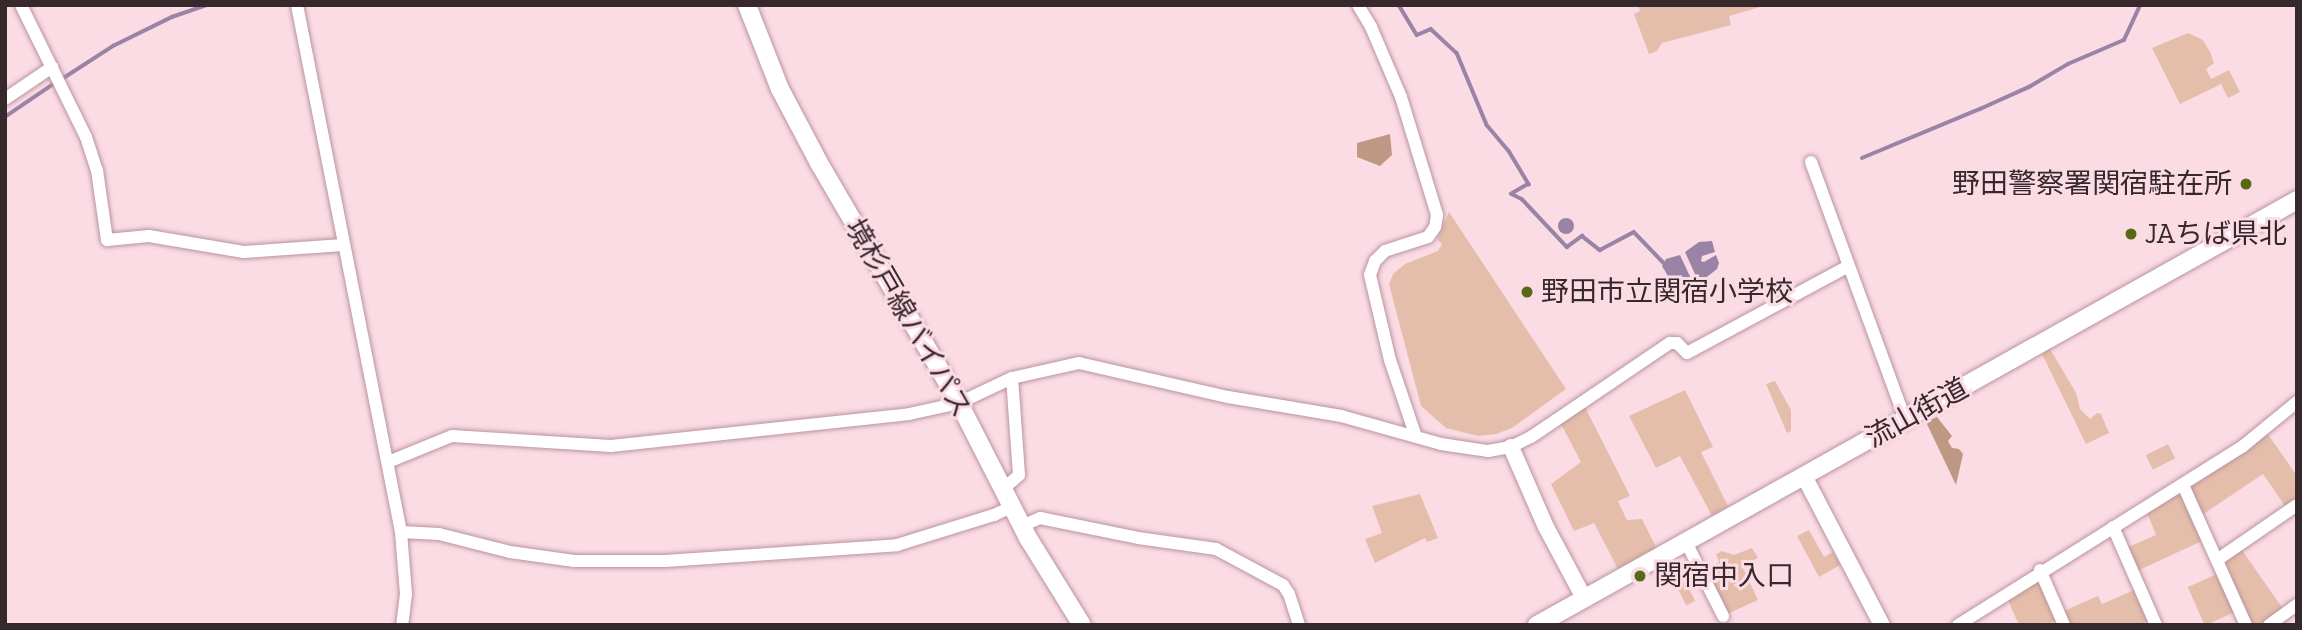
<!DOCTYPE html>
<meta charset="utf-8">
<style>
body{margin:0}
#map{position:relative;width:2302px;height:630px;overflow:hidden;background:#fbdbe4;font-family:"Zilla Slab","Noto Sans JP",serif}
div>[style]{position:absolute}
.green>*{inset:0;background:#e5beab;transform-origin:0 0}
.forest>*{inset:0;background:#bf9884}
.water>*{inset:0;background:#9984a6}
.round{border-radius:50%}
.stream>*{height:3.5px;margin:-1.75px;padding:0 1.75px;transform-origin:1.75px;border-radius:1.75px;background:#9984a6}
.roads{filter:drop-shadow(0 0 2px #b9949e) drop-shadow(0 0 2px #b9949e)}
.street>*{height:12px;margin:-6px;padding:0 6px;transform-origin:6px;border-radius:6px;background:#fff}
.secondary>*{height:16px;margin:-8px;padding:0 8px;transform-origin:8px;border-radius:8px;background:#fff}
.primary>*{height:18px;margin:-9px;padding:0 9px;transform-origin:9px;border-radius:9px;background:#fff}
.dots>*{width:19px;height:19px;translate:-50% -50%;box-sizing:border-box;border:4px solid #fbdbe4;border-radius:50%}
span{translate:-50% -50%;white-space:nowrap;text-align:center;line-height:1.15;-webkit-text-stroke:6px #fbdbe4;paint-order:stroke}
.poi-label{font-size:28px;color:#37282c}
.right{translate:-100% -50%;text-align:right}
.left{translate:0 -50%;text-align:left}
.street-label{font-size:28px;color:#37282c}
.frame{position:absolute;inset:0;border:7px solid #37282c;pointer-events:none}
</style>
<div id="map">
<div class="green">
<div style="clip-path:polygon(1638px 5px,1759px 5px,1760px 7px,1729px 16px,1731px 25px,1662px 43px,1657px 51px,1649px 54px,1634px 14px,1640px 11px)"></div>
<div style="clip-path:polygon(2188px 33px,2203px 40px,2211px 54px,2214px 63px,2206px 69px,2211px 79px,2229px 70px,2240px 92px,2228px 98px,2221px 84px,2180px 104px,2152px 48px)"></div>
<div style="clip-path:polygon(1449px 212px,1566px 389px,1512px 428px,1496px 434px,1478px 436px,1446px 428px,1421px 406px,1389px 284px,1393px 274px,1405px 264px,1438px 251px,1442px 244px,1437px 239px)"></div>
<div style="clip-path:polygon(2050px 349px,2076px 393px,2080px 409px,2090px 419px,2097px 413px,2101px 414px,2109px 433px,2086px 444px,2042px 354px)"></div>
<div style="clip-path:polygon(1775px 381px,1791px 410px,1791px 431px,1787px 433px,1766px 384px)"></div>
<div style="clip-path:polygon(1685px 390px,1713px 447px,1701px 452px,1728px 506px,1712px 516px,1680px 456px,1656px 468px,1629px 416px)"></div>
<div style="clip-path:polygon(1585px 407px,1630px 496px,1618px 501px,1625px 516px,1627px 520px,1642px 519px,1655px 545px,1655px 548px,1618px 569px,1594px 523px,1574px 531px,1551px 484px,1581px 462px,1561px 424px)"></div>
<div style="clip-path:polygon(2267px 433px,2297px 476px,2297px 499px,2285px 506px,2263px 474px,2202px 515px,2191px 490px,2193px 484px)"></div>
<div style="left:2168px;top:444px;width:16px;height:25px;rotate:63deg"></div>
<div style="clip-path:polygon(1420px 494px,1438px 538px,1427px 542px,1425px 538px,1375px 563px,1365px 539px,1382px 533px,1372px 506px)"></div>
<div style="clip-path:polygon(2177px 495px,2182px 496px,2202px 541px,2137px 571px,2126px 548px,2156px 535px,2147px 513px)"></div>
<div style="clip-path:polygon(1809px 530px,1824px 557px,1833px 552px,1840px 565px,1819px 577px,1797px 536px)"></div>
<div style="clip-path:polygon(1752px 548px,1758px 558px,1742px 566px,1758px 600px,1727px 614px,1710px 579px,1718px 575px,1714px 565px,1719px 562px,1716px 554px,1722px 551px,1734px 555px)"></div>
<div style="clip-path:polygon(2242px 550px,2283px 609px,2259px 625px,2251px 625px,2225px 566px,2227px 560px)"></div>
<div style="left:2217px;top:574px;width:42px;height:32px;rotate:66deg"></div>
<div style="left:1682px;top:575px;width:29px;height:10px;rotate:63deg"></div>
<div style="clip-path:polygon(2034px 580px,2039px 581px,2057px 620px,2046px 625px,2019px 625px,2007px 598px)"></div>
<div style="clip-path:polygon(2134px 590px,2148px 621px,2139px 625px,2070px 625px,2064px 611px,2098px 596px,2102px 604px)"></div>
</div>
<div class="forest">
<div style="clip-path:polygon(1390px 134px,1392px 155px,1380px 166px,1357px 157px,1357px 143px)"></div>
<div style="clip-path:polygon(1937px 417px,1952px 436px,1948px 441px,1952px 448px,1959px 449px,1963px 454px,1956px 485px,1926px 422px)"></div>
</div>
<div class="water">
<div class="round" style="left:1558px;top:218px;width:16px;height:16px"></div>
<div style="clip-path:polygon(1712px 241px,1715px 252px,1702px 256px,1701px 261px,1704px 262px,1716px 255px,1719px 263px,1717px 269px,1699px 283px,1685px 252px,1699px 242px)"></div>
<div style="clip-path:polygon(1680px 255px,1694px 285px,1684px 294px,1675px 288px,1662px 266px,1666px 259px)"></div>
</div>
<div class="stream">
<div style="left:1382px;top:5px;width:5px"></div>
<div style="left:1399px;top:5px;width:35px;rotate:59deg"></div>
<div style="left:1417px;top:35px;width:15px;rotate:-23deg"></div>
<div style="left:1431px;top:29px;width:35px;rotate:43deg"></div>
<div style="left:1457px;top:53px;width:78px;rotate:67.4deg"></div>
<div style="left:1487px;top:125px;width:34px;rotate:50deg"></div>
<div style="left:1509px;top:151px;width:39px;rotate:59deg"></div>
<div style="left:1529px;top:184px;width:20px;rotate:150deg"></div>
<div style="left:1512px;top:194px;width:11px;rotate:27deg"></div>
<div style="left:1522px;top:199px;width:66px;rotate:46.8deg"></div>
<div style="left:1567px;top:247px;width:19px;rotate:-36deg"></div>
<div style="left:1582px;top:236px;width:23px;rotate:38deg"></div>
<div style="left:1600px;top:250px;width:38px;rotate:-28deg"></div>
<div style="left:1634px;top:232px;width:42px;rotate:46deg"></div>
<div style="left:62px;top:79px;width:61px;rotate:-32.9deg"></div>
<div style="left:113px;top:46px;width:66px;rotate:-26.2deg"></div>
<div style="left:172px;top:17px;width:36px;rotate:-19deg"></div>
<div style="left:5px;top:117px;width:60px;rotate:-34.2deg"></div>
<div style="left:1862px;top:158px;width:128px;rotate:-22.6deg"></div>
<div style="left:1980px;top:109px;width:54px;rotate:-24.2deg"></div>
<div style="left:2029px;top:87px;width:45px;rotate:-30.5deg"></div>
<div style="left:2068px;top:64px;width:61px;rotate:-23.2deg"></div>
<div style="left:2124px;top:40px;width:38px;rotate:-65deg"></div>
</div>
<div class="roads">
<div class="street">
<div style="left:21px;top:5px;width:147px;rotate:63.8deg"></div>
<div style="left:86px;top:137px;width:35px;rotate:72deg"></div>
<div style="left:97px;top:170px;width:71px;rotate:81.9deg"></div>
<div style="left:107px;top:240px;width:42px;rotate:-5.4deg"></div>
<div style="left:149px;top:236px;width:96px;rotate:9.6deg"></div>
<div style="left:244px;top:252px;width:99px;rotate:-4deg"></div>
<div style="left:297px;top:5px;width:537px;rotate:78.84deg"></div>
<div style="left:401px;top:532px;width:62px;rotate:85.4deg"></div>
<div style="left:406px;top:594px;width:31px;rotate:97deg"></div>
<div style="left:1358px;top:5px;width:26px;rotate:59deg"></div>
<div style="left:1371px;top:27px;width:76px;rotate:66.8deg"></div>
<div style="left:1401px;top:97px;width:123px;rotate:73deg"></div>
<div style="left:1437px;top:215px;width:12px;rotate:99deg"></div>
<div style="left:1435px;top:227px;width:12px;rotate:125deg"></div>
<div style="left:1428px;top:237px;width:45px;rotate:162deg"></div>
<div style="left:1385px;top:251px;width:14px;rotate:135deg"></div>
<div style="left:1375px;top:261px;width:15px;rotate:110deg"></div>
<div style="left:1370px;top:275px;width:87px;rotate:76.8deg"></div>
<div style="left:1390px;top:360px;width:81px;rotate:71.3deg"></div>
<div style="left:5px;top:99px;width:57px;rotate:-34.2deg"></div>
<div style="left:1811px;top:162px;width:274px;rotate:69.9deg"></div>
<div style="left:388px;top:462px;width:69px;rotate:-22.1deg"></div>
<div style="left:452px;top:436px;width:159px;rotate:3.6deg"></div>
<div style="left:611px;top:446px;width:300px;rotate:-6.1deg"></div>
<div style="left:909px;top:414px;width:51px;rotate:-12.4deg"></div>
<div style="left:959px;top:403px;width:59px;rotate:-25.3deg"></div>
<div style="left:1012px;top:378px;width:69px;rotate:-12.6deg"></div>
<div style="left:1079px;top:363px;width:153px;rotate:12.9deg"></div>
<div style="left:1228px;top:397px;width:115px;rotate:9.5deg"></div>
<div style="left:1341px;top:416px;width:104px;rotate:15.6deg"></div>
<div style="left:1441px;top:444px;width:48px;rotate:8.5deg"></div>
<div style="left:1488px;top:451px;width:23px;rotate:-10deg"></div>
<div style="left:1511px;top:447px;width:22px;rotate:-27deg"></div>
<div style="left:1531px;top:437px;width:168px;rotate:-34.1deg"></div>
<div style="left:1670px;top:343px;width:7px"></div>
<div style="left:1677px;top:343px;width:14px;rotate:45deg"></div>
<div style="left:1687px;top:353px;width:182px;rotate:-28.3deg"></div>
<div style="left:2183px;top:485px;width:154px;rotate:65.8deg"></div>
<div style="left:1003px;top:489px;width:21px;rotate:-41deg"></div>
<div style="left:1019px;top:475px;width:97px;rotate:-94.1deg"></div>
<div style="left:1022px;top:526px;width:20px;rotate:-24deg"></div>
<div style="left:1040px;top:518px;width:100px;rotate:11.5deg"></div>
<div style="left:1138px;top:538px;width:79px;rotate:8deg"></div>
<div style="left:1216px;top:549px;width:76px;rotate:28.2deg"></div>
<div style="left:1283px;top:585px;width:11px;rotate:56deg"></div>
<div style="left:1289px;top:594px;width:33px;rotate:72deg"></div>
<div style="left:2113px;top:527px;width:107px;rotate:66.3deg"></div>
<div style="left:401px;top:532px;width:38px;rotate:3deg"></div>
<div style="left:439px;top:534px;width:73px;rotate:14.2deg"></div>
<div style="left:510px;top:552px;width:65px;rotate:8deg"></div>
<div style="left:574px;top:561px;width:91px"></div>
<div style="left:665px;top:561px;width:233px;rotate:-3.9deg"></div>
<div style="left:897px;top:545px;width:102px;rotate:-17.2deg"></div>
<div style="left:994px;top:515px;width:19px;rotate:-25deg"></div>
<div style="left:1686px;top:542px;width:83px;rotate:63.4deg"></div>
<div style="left:2217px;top:560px;width:97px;rotate:-34.5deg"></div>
<div style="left:2040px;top:570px;width:60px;rotate:66.4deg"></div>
<div style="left:1958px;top:625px;width:337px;rotate:-32.1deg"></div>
<div style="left:2243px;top:446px;width:70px;rotate:-39.2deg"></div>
<div style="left:2269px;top:625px;width:34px;rotate:-36deg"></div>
</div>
<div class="secondary">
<div style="left:1511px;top:447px;width:87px;rotate:66.4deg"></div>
<div style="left:1546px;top:527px;width:81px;rotate:61.8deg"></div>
<div style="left:1804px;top:476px;width:168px;rotate:62.4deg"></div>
</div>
<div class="primary">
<div style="left:747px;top:5px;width:90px;rotate:68.6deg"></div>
<div style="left:780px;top:89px;width:84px;rotate:62.2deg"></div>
<div style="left:819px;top:163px;width:278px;rotate:59.7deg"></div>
<div style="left:959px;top:403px;width:152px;rotate:62.9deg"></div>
<div style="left:1028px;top:538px;width:102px;rotate:58.2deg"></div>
<div style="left:1537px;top:625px;width:871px;rotate:-29.21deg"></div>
</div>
</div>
<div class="dots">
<div style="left:2246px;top:184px;background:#576915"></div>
<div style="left:2131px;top:234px;background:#576915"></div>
<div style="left:1527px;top:292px;background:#576915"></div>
<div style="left:1640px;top:576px;background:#576915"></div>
</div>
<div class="poi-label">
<span class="right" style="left:2232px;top:184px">野田警察署関宿駐在所</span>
<span class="left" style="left:2145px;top:234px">JAちば県北</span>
<span class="left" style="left:1541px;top:292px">野田市立関宿小学校</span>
<span class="left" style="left:1654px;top:576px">関宿中入口</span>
</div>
<div class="street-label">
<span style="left:908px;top:318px;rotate:60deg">境杉戸線バイパス</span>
<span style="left:1917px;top:413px;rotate:-29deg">流山街道</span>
</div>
<div class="frame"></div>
</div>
